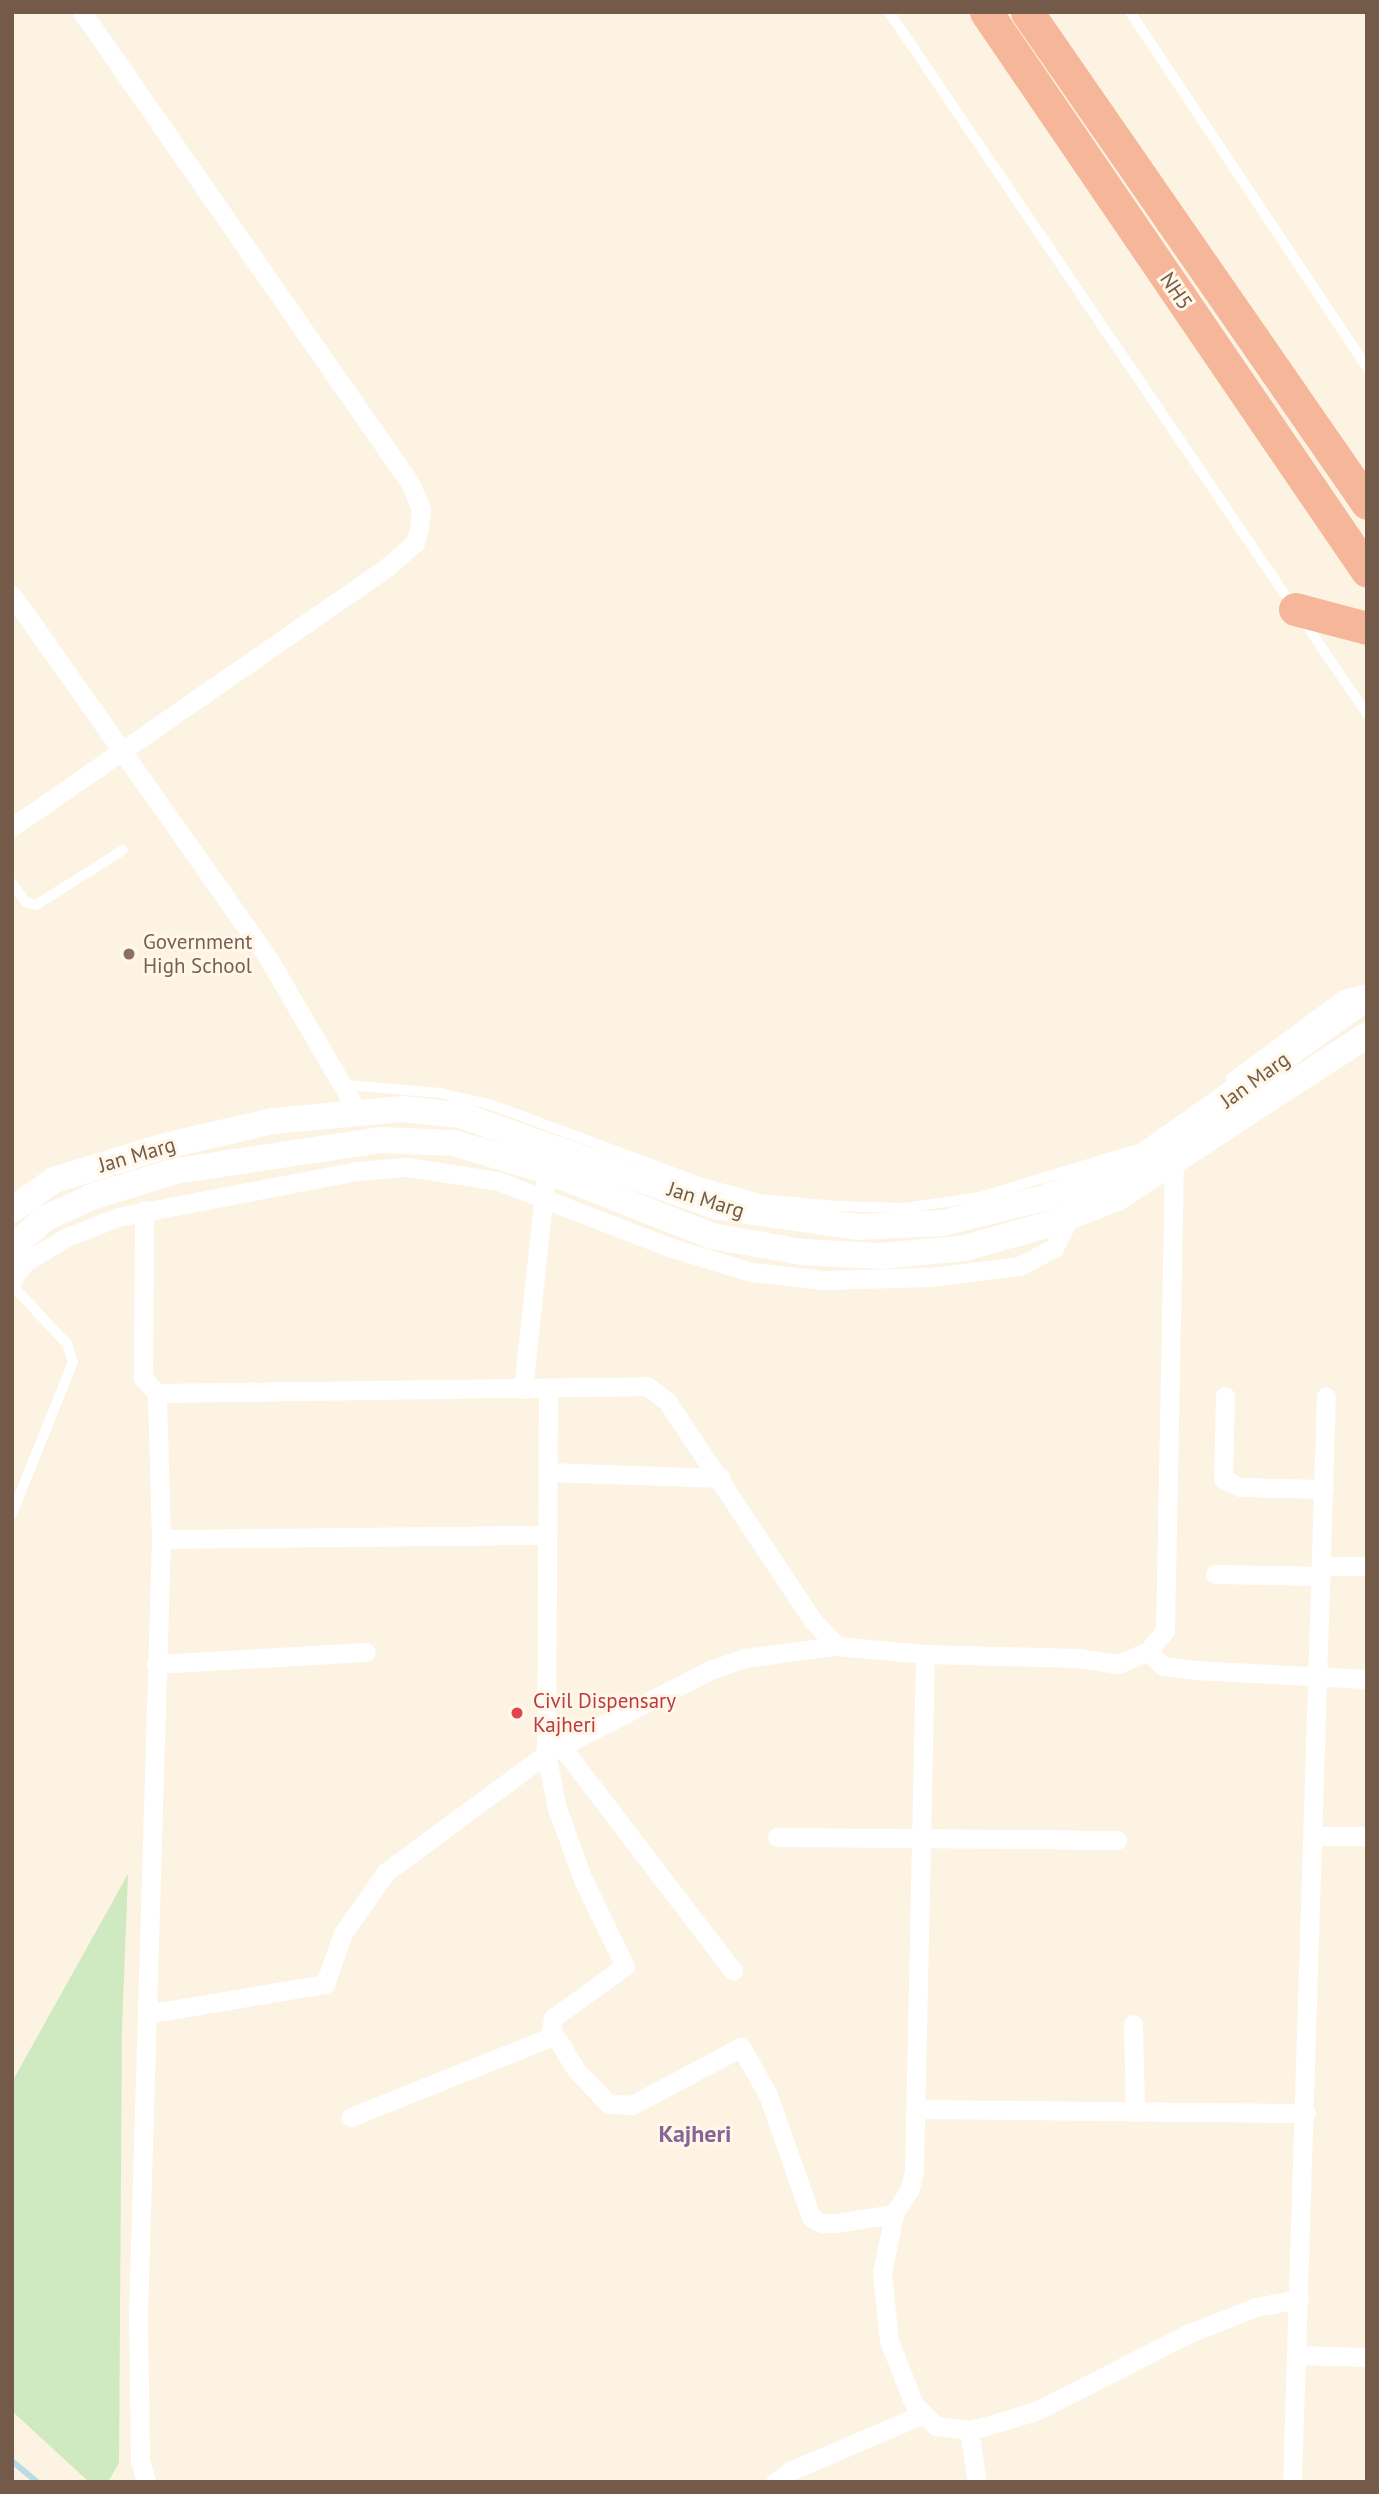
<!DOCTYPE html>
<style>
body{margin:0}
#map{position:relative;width:1379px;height:2494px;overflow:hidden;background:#fcf3e2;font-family:"PT Sans",sans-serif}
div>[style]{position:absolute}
.green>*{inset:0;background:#cfe9c1}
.stream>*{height:6px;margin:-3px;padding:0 3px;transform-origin:3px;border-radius:3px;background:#b7dce5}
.lane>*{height:10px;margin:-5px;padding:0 5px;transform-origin:5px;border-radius:5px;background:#fff}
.street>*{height:19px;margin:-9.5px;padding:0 9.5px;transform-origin:9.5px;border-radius:9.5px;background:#fff}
.secondary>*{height:26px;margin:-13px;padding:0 13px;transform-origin:13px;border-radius:13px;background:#fff}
.highway>*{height:33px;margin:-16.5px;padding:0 16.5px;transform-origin:16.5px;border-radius:16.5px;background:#f6b699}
.dots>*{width:19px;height:19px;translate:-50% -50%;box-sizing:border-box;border:4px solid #fff7e8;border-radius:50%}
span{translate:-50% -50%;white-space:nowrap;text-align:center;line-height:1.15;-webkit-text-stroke:6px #fff7e8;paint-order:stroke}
.street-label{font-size:21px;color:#745a49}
.education-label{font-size:21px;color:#785e54}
.left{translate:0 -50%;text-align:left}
.health-label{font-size:21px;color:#be3a42}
.quarter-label{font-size:24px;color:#886497;font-weight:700}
.frame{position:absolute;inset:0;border:14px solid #745a49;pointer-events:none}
</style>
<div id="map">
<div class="green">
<div style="clip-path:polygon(128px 1874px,122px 2028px,119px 2463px,108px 2482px,89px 2482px,12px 2411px,12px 2082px)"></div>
</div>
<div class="stream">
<div style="left:12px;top:2461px;width:33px;rotate:40deg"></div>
</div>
<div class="lane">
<div style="left:889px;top:12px;width:717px;rotate:55.8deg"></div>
<div style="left:1130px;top:12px;width:427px;rotate:56.3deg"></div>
<div style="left:1303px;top:620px;width:114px;rotate:55.8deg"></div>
<div style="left:12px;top:883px;width:24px;rotate:54deg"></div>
<div style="left:26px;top:902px;width:10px;rotate:17deg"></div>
<div style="left:36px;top:905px;width:103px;rotate:-32.3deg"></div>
<div style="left:1231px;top:1078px;width:139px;rotate:-36.5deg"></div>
<div style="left:1343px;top:995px;width:21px;rotate:-14deg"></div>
<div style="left:346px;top:1085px;width:94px;rotate:4.9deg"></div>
<div style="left:440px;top:1093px;width:53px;rotate:13deg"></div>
<div style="left:492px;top:1105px;width:218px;rotate:20.4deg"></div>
<div style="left:696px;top:1181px;width:66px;rotate:15.9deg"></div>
<div style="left:759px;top:1199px;width:78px;rotate:5.1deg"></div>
<div style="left:837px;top:1206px;width:68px;rotate:1.7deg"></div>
<div style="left:905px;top:1208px;width:76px;rotate:-8.3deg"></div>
<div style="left:980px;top:1197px;width:162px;rotate:-16.9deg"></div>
<div style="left:12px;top:1285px;width:81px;rotate:47deg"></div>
<div style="left:67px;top:1344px;width:19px;rotate:72deg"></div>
<div style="left:73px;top:1362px;width:164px;rotate:111.9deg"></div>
</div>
<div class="street">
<div style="left:12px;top:595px;width:444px;rotate:54.8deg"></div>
<div style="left:268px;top:958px;width:178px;rotate:59.7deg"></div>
<div style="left:12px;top:827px;width:456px;rotate:-34.7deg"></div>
<div style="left:387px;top:567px;width:37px;rotate:-41deg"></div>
<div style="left:415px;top:543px;width:15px;rotate:-74deg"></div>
<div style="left:419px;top:529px;width:20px;rotate:-84deg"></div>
<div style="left:421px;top:509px;width:28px;rotate:-113deg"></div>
<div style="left:410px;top:483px;width:574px;rotate:-124.85deg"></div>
<div style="left:144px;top:1210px;width:168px;rotate:90.3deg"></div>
<div style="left:143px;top:1378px;width:21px;rotate:47deg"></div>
<div style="left:12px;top:1280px;width:22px;rotate:-54deg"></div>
<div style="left:25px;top:1262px;width:47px;rotate:-31deg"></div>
<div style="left:65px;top:1238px;width:57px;rotate:-21.6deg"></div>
<div style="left:118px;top:1217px;width:242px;rotate:-10.9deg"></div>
<div style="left:356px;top:1171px;width:51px;rotate:-4.5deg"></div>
<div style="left:407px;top:1167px;width:92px;rotate:8.7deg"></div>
<div style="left:498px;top:1181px;width:183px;rotate:21.1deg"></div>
<div style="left:669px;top:1247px;width:86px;rotate:17deg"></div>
<div style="left:751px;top:1272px;width:73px;rotate:6.3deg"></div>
<div style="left:824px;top:1280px;width:107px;rotate:-1.6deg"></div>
<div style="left:931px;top:1277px;width:89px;rotate:-7.1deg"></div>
<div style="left:1019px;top:1266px;width:39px;rotate:-27deg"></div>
<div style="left:1054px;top:1248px;width:36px;rotate:-63deg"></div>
<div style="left:548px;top:1388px;width:366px;rotate:90.3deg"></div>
<div style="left:546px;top:1754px;width:184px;rotate:-27.1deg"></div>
<div style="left:710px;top:1670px;width:36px;rotate:-19deg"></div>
<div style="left:744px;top:1658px;width:94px;rotate:-7.4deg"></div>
<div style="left:523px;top:1389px;width:206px;rotate:-83.9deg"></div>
<div style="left:1225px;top:1396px;width:83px;rotate:91.4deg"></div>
<div style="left:1223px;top:1479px;width:19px;rotate:25deg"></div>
<div style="left:1240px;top:1487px;width:84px;rotate:1.4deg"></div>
<div style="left:548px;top:1472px;width:173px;rotate:2deg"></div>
<div style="left:161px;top:1539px;width:386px;rotate:-0.6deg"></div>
<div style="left:1321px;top:1566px;width:46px"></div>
<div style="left:1215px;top:1574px;width:106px;rotate:1.1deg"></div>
<div style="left:1148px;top:1651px;width:21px;rotate:45deg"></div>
<div style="left:1163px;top:1666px;width:32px;rotate:7deg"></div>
<div style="left:1195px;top:1670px;width:172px;rotate:3deg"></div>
<div style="left:925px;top:1654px;width:517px;rotate:91.22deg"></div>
<div style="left:914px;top:2171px;width:18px;rotate:103deg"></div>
<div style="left:910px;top:2189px;width:30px;rotate:123deg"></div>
<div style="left:894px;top:2214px;width:60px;rotate:101.5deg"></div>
<div style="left:882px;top:2273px;width:68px;rotate:84.1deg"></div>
<div style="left:889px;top:2341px;width:68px;rotate:68.4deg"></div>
<div style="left:914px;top:2404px;width:31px;rotate:45deg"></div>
<div style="left:936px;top:2426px;width:33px;rotate:7deg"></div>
<div style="left:969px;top:2430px;width:17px;rotate:-13deg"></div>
<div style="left:986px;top:2426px;width:52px;rotate:-16.7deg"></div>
<div style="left:1036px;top:2411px;width:173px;rotate:-26.9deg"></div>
<div style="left:1190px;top:2333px;width:71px;rotate:-21.5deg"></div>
<div style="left:1256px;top:2307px;width:44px;rotate:-10.5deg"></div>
<div style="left:156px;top:1664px;width:210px;rotate:-3.3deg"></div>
<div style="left:561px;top:1746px;width:283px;rotate:52.6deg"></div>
<div style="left:1314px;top:1836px;width:53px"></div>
<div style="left:777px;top:1837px;width:340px;rotate:0.5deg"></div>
<div style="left:147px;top:2014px;width:181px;rotate:-9.6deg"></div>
<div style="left:325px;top:1984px;width:54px;rotate:-70.6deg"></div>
<div style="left:343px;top:1933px;width:75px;rotate:-54.8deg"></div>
<div style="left:386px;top:1872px;width:199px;rotate:-36.4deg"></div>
<div style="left:546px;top:1754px;width:55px;rotate:78.5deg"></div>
<div style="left:557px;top:1808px;width:77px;rotate:70.1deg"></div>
<div style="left:583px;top:1880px;width:96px;rotate:64deg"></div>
<div style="left:625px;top:1966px;width:89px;rotate:144.2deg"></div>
<div style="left:553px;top:2018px;width:11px;rotate:100deg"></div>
<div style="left:551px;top:2029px;width:49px;rotate:58.2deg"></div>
<div style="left:577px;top:2071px;width:46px;rotate:45.9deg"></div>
<div style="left:609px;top:2104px;width:23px;rotate:2deg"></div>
<div style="left:632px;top:2105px;width:123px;rotate:-28deg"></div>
<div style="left:741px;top:2047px;width:55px;rotate:60.6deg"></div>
<div style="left:768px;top:2095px;width:129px;rotate:70.6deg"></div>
<div style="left:811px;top:2217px;width:12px;rotate:31deg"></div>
<div style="left:821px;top:2223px;width:15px"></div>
<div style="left:836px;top:2223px;width:59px;rotate:-8.8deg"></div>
<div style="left:1133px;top:2024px;width:88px;rotate:88.7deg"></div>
<div style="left:916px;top:2109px;width:390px;rotate:0.6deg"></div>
<div style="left:351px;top:2117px;width:219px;rotate:-21.8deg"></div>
<div style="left:1297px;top:2355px;width:70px;rotate:1.6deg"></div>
<div style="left:969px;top:2430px;width:53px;rotate:81.3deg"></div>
<div style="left:146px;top:2482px;width:23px;rotate:-105deg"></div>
<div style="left:140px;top:2460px;width:146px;rotate:-90.8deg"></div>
<div style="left:138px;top:2314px;width:775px;rotate:-88.3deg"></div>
<div style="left:161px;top:1539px;width:146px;rotate:-91.6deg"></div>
<div style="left:157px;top:1393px;width:490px;rotate:-0.8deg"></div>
<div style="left:647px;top:1386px;width:25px;rotate:37deg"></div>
<div style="left:667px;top:1401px;width:265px;rotate:56.4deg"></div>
<div style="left:814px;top:1622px;width:33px;rotate:46deg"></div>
<div style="left:837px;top:1646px;width:88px;rotate:5.2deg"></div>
<div style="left:925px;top:1654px;width:154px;rotate:1.5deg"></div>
<div style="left:1079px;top:1658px;width:39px;rotate:9deg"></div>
<div style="left:1118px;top:1664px;width:33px;rotate:-23deg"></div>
<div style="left:1148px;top:1651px;width:26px;rotate:-50deg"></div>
<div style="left:1165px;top:1631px;width:479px;rotate:-88.9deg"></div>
<div style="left:775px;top:2482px;width:19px;rotate:-36deg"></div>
<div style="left:790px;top:2471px;width:142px;rotate:-23.1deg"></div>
<div style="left:1292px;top:2482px;width:1086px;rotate:-88.21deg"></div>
</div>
<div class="secondary">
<div style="left:12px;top:1210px;width:52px;rotate:-35.5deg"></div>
<div style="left:54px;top:1180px;width:112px;rotate:-17.1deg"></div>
<div style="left:161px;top:1147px;width:115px;rotate:-13.1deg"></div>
<div style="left:273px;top:1121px;width:130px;rotate:-5.3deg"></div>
<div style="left:402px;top:1109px;width:58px;rotate:5.9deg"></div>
<div style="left:460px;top:1115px;width:275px;rotate:19.6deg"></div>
<div style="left:719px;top:1207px;width:140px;rotate:8.2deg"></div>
<div style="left:858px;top:1227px;width:85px;rotate:-2.7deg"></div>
<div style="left:943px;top:1223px;width:104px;rotate:-13.9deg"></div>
<div style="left:1044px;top:1198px;width:90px;rotate:-20.3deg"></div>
<div style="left:1128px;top:1167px;width:293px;rotate:-35.3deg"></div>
<div style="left:12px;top:1248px;width:43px;rotate:-42.2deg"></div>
<div style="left:44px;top:1219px;width:55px;rotate:-24.7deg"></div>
<div style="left:94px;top:1196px;width:86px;rotate:-17deg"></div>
<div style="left:176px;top:1171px;width:206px;rotate:-8.6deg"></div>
<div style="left:380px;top:1140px;width:74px;rotate:2.3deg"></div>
<div style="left:454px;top:1143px;width:97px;rotate:16.8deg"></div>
<div style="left:547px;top:1171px;width:177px;rotate:21.5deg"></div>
<div style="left:712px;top:1236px;width:91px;rotate:10.1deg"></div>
<div style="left:802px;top:1252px;width:79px;rotate:2.9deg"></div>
<div style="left:881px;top:1256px;width:84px;rotate:-5.4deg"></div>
<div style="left:965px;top:1248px;width:85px;rotate:-15.7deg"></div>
<div style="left:1047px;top:1225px;width:75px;rotate:-21.1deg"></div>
<div style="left:1117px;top:1198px;width:298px;rotate:-33.1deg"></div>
</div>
<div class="highway">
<div style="left:986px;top:12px;width:676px;rotate:55.72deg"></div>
<div style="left:1027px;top:12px;width:597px;rotate:55.3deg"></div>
<div style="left:1295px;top:609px;width:74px;rotate:14.8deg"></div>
</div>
<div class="dots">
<div style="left:129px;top:954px;background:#8d6e63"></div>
<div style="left:517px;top:1713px;background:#e0444e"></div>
</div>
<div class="street-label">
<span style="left:1176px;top:291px;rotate:56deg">NH5</span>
<span style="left:1255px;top:1080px;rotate:-36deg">Jan Marg</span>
<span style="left:137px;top:1155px;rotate:-16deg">Jan Marg</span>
<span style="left:706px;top:1200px;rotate:17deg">Jan Marg</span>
</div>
<div class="education-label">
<span class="left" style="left:143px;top:954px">Government<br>High School</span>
</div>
<div class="health-label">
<span class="left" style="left:533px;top:1713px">Civil Dispensary<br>Kajheri</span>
</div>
<div class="quarter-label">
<span style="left:695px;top:2134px">Kajheri</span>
</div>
<div class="frame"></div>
</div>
